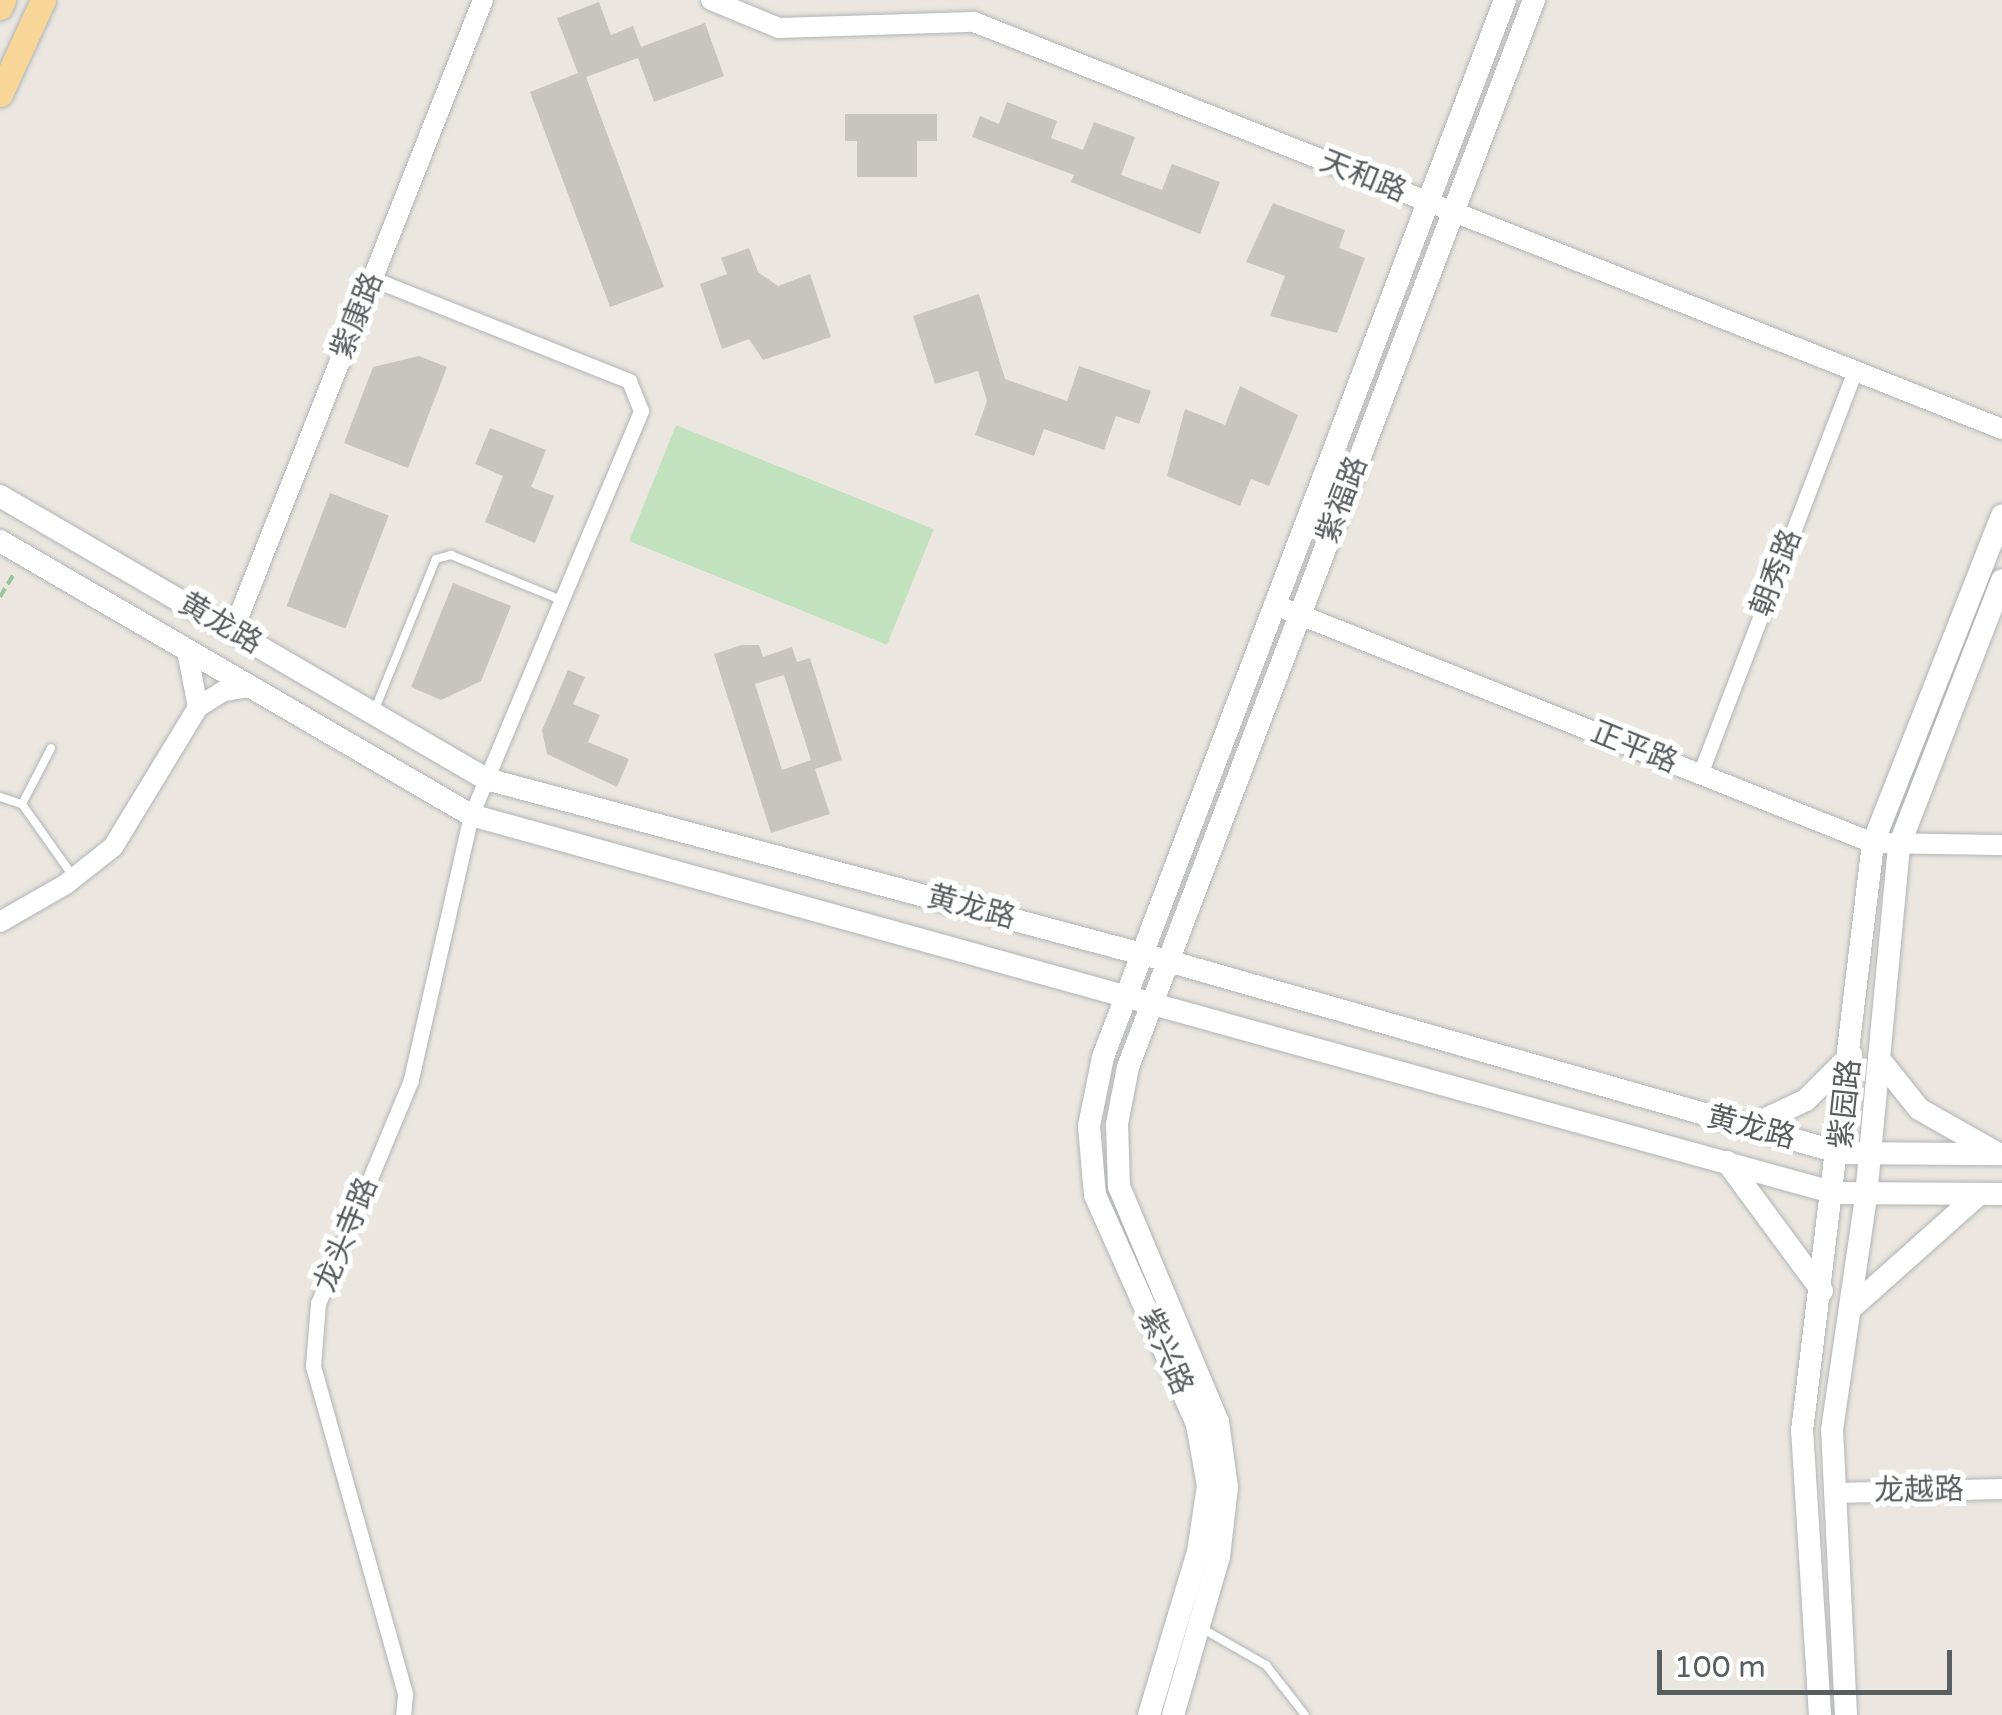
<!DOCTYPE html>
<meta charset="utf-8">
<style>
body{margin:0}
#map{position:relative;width:2002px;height:1715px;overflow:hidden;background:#ebe7e0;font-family:"Varela Round","Noto Sans SC",sans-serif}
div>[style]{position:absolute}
.green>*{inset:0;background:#c2e2bd;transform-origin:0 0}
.building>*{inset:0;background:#c8c4bf;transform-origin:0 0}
.path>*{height:4px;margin-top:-2px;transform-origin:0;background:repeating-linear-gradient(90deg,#98c59e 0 10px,transparent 0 15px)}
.roads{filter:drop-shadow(0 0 2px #b0b4b7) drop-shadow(0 0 2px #b0b4b7)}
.service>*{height:8px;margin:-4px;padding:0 4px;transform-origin:4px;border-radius:4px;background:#fff}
.minor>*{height:15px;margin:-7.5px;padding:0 7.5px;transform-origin:7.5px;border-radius:7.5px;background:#fff}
.tertiary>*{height:20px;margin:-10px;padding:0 10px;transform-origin:10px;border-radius:10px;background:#fff}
.secondary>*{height:22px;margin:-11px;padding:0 11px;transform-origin:11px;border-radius:11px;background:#fff}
.trunk>*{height:25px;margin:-12.5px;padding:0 12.5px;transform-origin:12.5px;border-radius:12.5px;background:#f8d698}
span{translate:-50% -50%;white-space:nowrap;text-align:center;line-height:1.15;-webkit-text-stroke:10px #fff;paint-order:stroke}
.street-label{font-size:30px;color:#585d60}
.scale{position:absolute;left:1657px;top:1650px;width:295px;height:45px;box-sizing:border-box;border:5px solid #585d60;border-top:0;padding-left:12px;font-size:30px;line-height:35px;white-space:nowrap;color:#585d60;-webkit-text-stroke:8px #fff;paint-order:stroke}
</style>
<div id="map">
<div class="green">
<div style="left:676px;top:425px;width:278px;height:125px;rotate:22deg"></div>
</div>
<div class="building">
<div style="clip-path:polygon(599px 2px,611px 35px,633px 26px,641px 47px,705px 23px,724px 76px,654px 102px,638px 58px,586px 77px,664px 287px,610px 307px,530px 92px,578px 73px,557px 18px)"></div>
<div style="clip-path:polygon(1007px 102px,1057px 121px,1051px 138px,1083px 150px,1094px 122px,1135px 137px,1121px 175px,1162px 190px,1172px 164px,1220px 182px,1200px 234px,1071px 182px,1074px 175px,972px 137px,980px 116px,999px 124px)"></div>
<div style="clip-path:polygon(845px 114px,937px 114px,937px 141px,917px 141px,917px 177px,857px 177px,857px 141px,845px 141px)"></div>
<div style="clip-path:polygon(1273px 203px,1345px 230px,1339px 248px,1365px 258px,1337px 333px,1270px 316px,1285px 276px,1246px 262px)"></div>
<div style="clip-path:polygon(749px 248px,758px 272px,778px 286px,810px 274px,831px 337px,763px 360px,749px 339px,722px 349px,700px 284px,727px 274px,721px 258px)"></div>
<div style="clip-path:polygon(979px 294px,1005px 379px,1067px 401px,1079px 366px,1151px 391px,1139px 424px,1116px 416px,1104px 450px,1044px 429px,1034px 456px,975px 435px,987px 401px,978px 371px,935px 384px,913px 316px)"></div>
<div style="clip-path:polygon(419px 356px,447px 367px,408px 468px,344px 443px,373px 367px)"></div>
<div style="clip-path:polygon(1240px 386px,1298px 415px,1269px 486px,1251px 479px,1240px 506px,1167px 476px,1185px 409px,1225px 425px)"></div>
<div style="clip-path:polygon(490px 428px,546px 450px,531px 487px,554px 496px,535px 543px,485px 522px,503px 476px,475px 464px)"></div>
<div style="left:330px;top:493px;width:63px;height:121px;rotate:21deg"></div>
<div style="clip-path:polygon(453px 583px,511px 606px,481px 681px,441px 700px,411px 687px)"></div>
<div style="clip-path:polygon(evenodd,742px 645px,759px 645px,763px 657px,792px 647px,797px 662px,810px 658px,842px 760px,815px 769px,830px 814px,771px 833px,714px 654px,742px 645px,784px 675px,811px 760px,782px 770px,755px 684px,784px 675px)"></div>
<div style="clip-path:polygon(568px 670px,585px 677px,573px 704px,600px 715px,588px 742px,629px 759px,617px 787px,547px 754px,542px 730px)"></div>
</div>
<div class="path">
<div style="left:0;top:597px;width:29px;rotate:-59deg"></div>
</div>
<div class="roads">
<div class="service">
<div style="left:375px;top:709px;width:162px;rotate:-67.9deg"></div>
<div style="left:436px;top:559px;width:16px;rotate:-15deg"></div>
<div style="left:451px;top:555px;width:117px;rotate:22.2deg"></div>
<div style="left:0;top:797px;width:23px;rotate:18deg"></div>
<div style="left:22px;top:804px;width:88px;rotate:54.7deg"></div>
<div style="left:22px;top:804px;width:63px;rotate:-62.6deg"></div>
<div style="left:1203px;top:1629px;width:73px;rotate:29.7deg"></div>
<div style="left:1266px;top:1665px;width:63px;rotate:52deg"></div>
</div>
<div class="minor">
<div style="left:373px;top:279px;width:276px;rotate:21.7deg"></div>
<div style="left:629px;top:381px;width:32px;rotate:68deg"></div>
<div style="left:641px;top:411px;width:438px;rotate:112.8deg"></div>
<div style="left:471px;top:815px;width:272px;rotate:102.8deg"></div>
<div style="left:411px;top:1080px;width:242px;rotate:112.6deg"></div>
<div style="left:318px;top:1303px;width:63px;rotate:94.5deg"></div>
<div style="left:313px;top:1366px;width:341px;rotate:74.3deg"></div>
<div style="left:405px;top:1694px;width:21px;rotate:95deg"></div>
<div style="left:1700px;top:774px;width:432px;rotate:-69deg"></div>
</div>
<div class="tertiary">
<div style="left:711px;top:0;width:74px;rotate:22.4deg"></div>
<div style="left:779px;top:28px;width:195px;rotate:-1.8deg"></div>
<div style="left:974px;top:22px;width:1106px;rotate:21.6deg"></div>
<div style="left:1275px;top:605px;width:644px;rotate:21.7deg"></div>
<div style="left:1873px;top:843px;width:129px;rotate:0.9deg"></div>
<div style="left:233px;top:631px;width:679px;rotate:-68.39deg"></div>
<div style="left:187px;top:651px;width:57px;rotate:78.9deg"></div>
<div style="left:198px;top:707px;width:31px;rotate:-32deg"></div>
<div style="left:224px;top:691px;width:25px;rotate:-9deg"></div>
<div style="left:0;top:922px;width:76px;rotate:-29.9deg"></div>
<div style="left:66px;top:884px;width:60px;rotate:-38.2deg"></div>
<div style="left:113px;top:847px;width:164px;rotate:-58.7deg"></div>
<div style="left:1835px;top:1493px;width:167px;rotate:-1.4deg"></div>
</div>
<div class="secondary">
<div style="left:0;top:496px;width:562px;rotate:30.21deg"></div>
<div style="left:486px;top:779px;width:706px;rotate:14.94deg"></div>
<div style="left:1168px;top:961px;width:700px;rotate:15.92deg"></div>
<div style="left:1841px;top:1153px;width:161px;rotate:0.4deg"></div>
<div style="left:0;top:541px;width:545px;rotate:30.19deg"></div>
<div style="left:471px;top:815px;width:1415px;rotate:15.49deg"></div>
<div style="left:1835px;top:1193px;width:167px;rotate:0.3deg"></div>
<div style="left:1879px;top:1059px;width:64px;rotate:51.3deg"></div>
<div style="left:1919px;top:1109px;width:87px;rotate:29.5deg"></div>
<div style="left:1747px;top:1128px;width:65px;rotate:-25.4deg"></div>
<div style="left:1806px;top:1100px;width:64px;rotate:-45deg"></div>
<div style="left:1727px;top:1162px;width:160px;rotate:53.6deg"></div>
<div style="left:1850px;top:1309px;width:173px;rotate:-41.7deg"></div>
<div style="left:1149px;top:1715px;width:170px;rotate:-73.3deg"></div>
<div style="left:1198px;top:1552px;width:67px;rotate:-81.4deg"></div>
<div style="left:1208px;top:1486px;width:63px;rotate:-100.1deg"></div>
<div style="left:1197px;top:1424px;width:251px;rotate:-114deg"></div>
<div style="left:1095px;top:1195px;width:69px;rotate:-95deg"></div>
<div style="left:1089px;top:1126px;width:70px;rotate:-78.5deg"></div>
<div style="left:1103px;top:1057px;width:1131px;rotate:-69.18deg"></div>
<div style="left:1173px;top:1715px;width:165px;rotate:-73.8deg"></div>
<div style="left:1219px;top:1557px;width:70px;rotate:-83.5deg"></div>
<div style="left:1227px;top:1487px;width:66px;rotate:-97.9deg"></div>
<div style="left:1218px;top:1422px;width:255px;rotate:-112.8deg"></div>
<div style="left:1119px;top:1187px;width:63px;rotate:-91.8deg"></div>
<div style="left:1117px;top:1124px;width:58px;rotate:-79.1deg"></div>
<div style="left:1128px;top:1067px;width:1142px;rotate:-69.17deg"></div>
<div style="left:1820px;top:1715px;width:285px;rotate:-93.6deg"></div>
<div style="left:1802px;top:1431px;width:592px;rotate:-83.11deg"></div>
<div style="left:1873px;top:843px;width:352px;rotate:-68.5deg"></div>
<div style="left:1846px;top:1715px;width:285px;rotate:-92.8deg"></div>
<div style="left:1832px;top:1430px;width:236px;rotate:-81.7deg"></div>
<div style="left:1866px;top:1196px;width:352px;rotate:-84.6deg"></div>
<div style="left:1899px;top:846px;width:285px;rotate:-68.8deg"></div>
</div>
<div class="trunk">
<div style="left:0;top:7px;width:8px;rotate:-67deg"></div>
<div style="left:0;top:94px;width:103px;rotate:-65.4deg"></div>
</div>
</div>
<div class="street-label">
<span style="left:1363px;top:177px;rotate:22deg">天和路</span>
<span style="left:358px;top:316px;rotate:-68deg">紫康路</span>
<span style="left:1343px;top:500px;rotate:-69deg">紫福路</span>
<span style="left:1777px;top:573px;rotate:-69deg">朝秀路</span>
<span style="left:220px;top:624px;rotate:30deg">黄龙路</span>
<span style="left:1634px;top:748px;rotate:22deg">正平路</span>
<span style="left:971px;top:908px;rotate:15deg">黄龙路</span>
<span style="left:1846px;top:1104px;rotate:-84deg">紫园路</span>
<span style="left:1751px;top:1128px;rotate:15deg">黄龙路</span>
<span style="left:347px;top:1235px;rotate:-68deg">龙头寺路</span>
<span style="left:1165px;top:1352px;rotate:66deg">紫兴路</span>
<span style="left:1919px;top:1491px;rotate:-1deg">龙越路</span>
</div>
<div class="scale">100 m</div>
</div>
